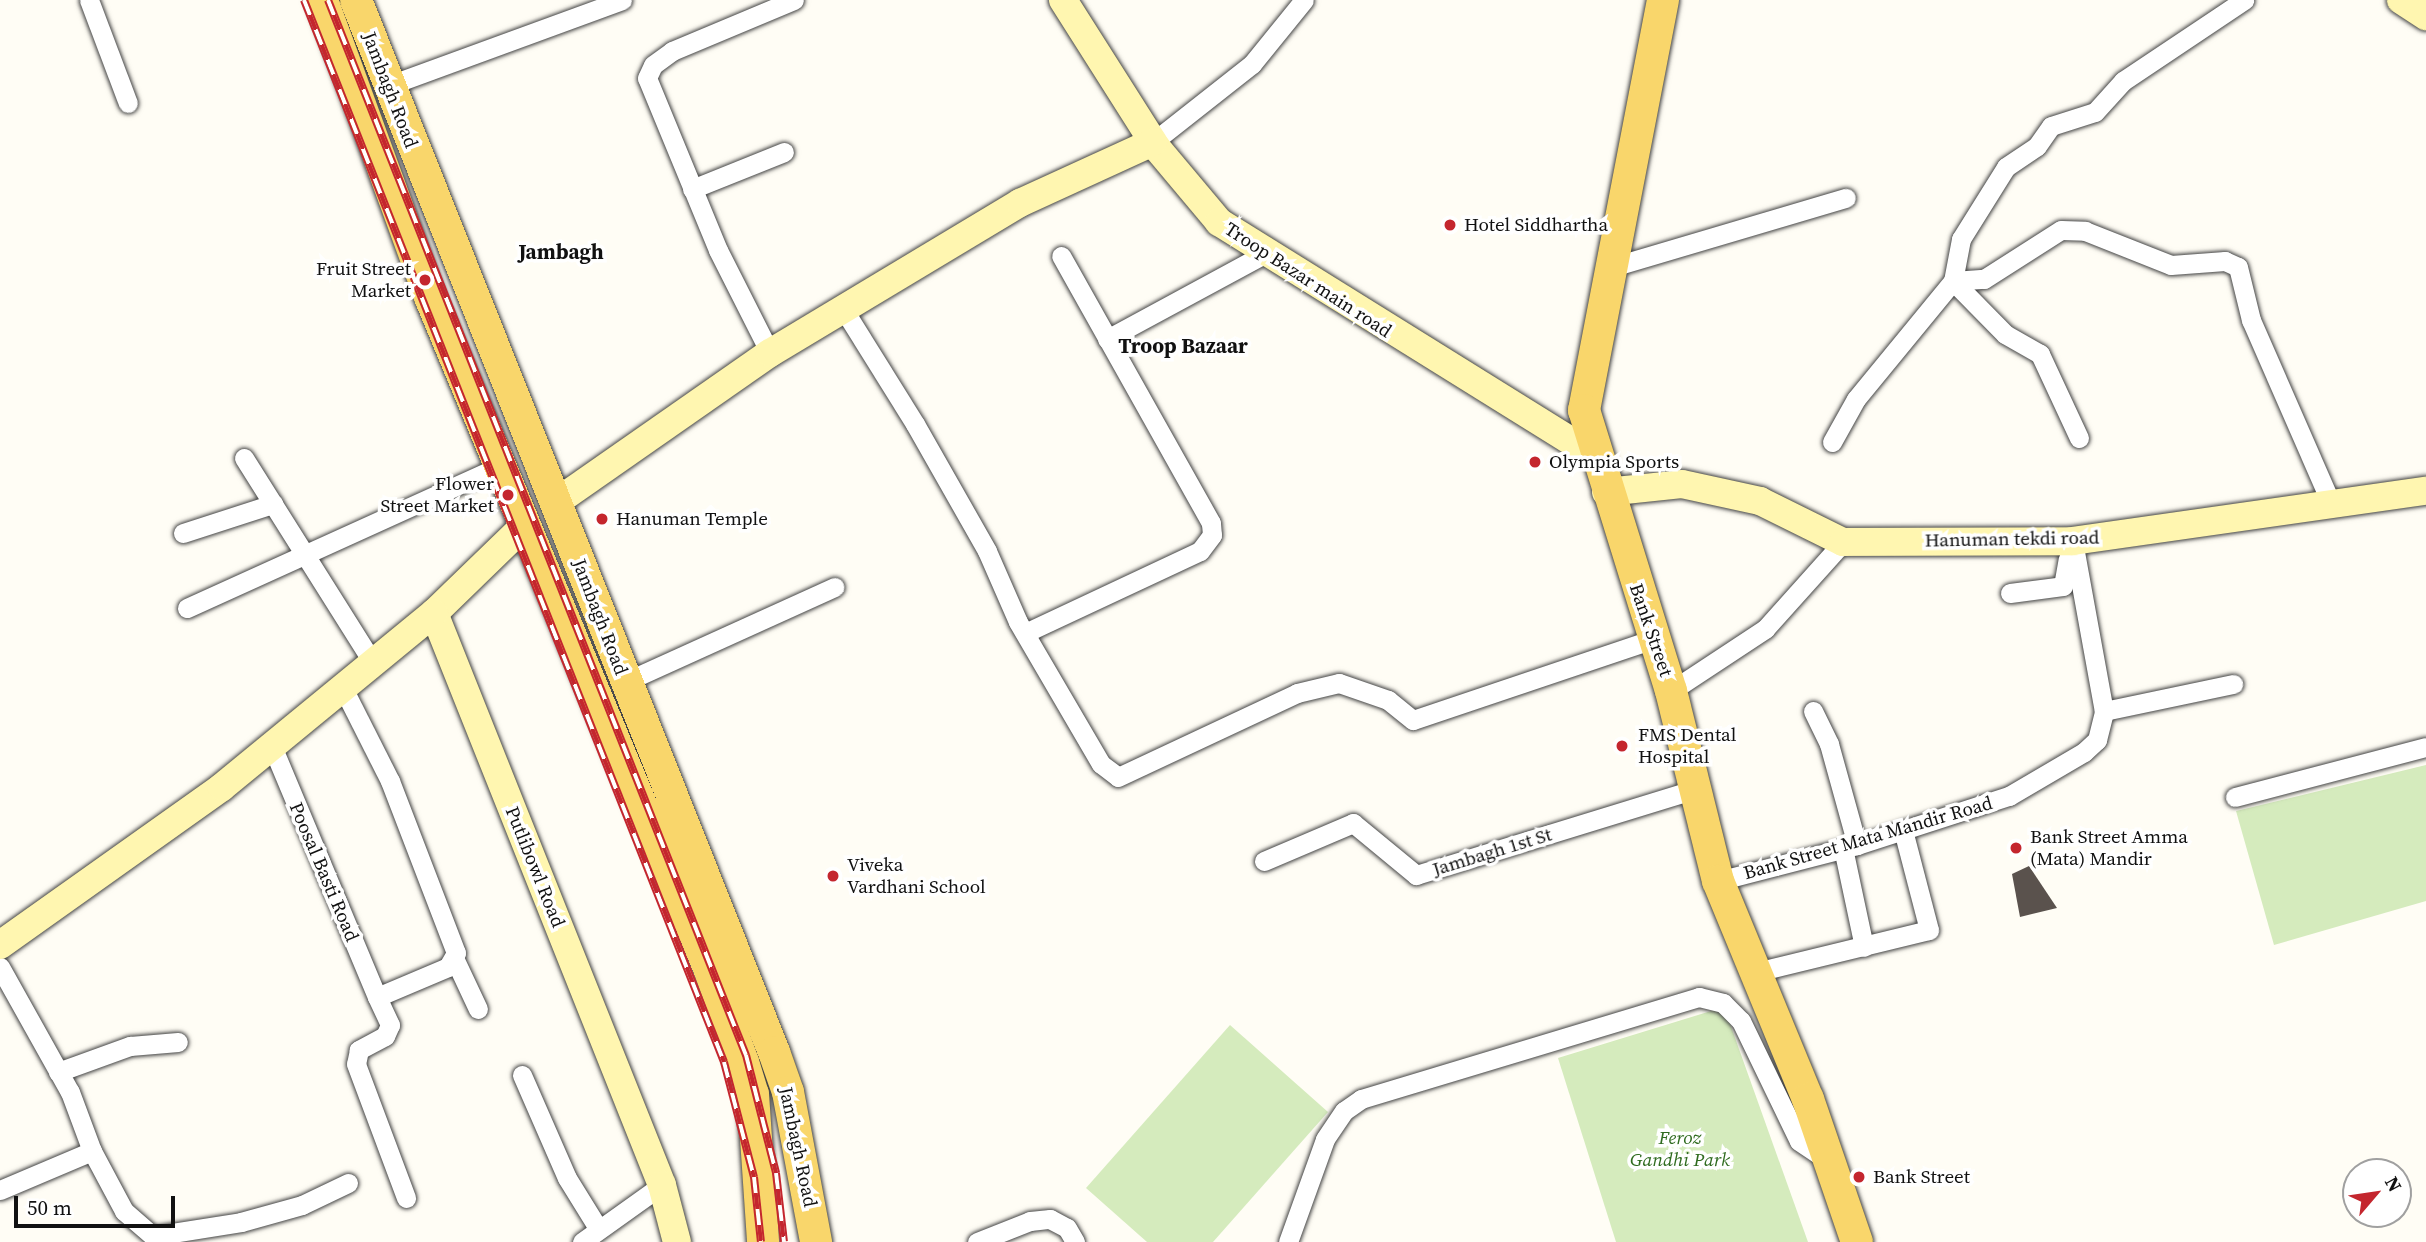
<!DOCTYPE html>
<style>
body{margin:0}
#map{position:relative;width:2426px;height:1242px;overflow:hidden;background:#fffdf5;font-family:"Source Serif 4",serif}
div>[style]{position:absolute}
.green>*{inset:0;background:#d5ebbd}
.building>*{inset:0;background:#5a524d}
.roads{filter:drop-shadow(0 0 2px #444) drop-shadow(0 0 2px #444)}
.street>*{height:19px;margin:-9.5px;padding:0 9.5px;transform-origin:9.5px;border-radius:9.5px;background:#fff}
.secondary>*{height:28px;margin:-14px;padding:0 14px;transform-origin:14px;border-radius:14px;background:#fff6b0}
.primary>*{height:32px;margin:-16px;padding:0 16px;transform-origin:16px;border-radius:16px;background:#f9d66b}
.rail>*{height:8px;margin-top:-4px;transform-origin:0;background:repeating-linear-gradient(90deg,#fff 0 16px,#c4262e 0 32px);box-sizing:border-box;border-block:2px solid #c4262e}
.dots>*{width:19px;height:19px;translate:-50% -50%;box-sizing:border-box;border:4px solid #fff;border-radius:50%}
span{translate:-50% -50%;white-space:nowrap;text-align:center;line-height:1.15;-webkit-text-stroke:7px #fff;paint-order:stroke}
.street-label{font-size:19px;color:#111}
.poi-label{font-size:19px;color:#111}
.left{translate:0 -50%;text-align:left}
.right{translate:-100% -50%;text-align:right}
.park-label{font-size:19px;color:#2f6b1f;font-style:italic}
.neighbourhood-label{font-size:21px;color:#111;font-weight:700}
.north{position:absolute;left:2342px;top:1158px;width:70px;height:70px;box-sizing:border-box;background:#fff;border:2px solid #a0a0a0;border-radius:50%;rotate:61deg;font-size:19px;font-weight:700;line-height:28px;text-align:center;color:#111}
.north::after{content:'';display:block;margin:auto;width:24px;height:32px;background:#c4262e;clip-path:polygon(50% 0,100% 100%,50% 72%,0 100%)}
.scale{position:absolute;left:14px;top:1196px;width:161px;height:32px;box-sizing:border-box;border:4px solid #111;border-top:0;padding-left:9px;font-size:21px;line-height:24px;white-space:nowrap;color:#111;-webkit-text-stroke:5px #fff;paint-order:stroke}
</style>
<div id="map">
<div class="green">
<div style="clip-path:polygon(2426px 765px,2426px 901px,2274px 945px,2236px 811px)"></div>
<div style="clip-path:polygon(1724px 1007px,1808px 1242px,1616px 1242px,1558px 1058px)"></div>
<div style="clip-path:polygon(1230px 1025px,1328px 1112px,1213px 1242px,1147px 1242px,1086px 1188px)"></div>
</div>
<div class="building">
<div style="clip-path:polygon(2029px 866px,2057px 908px,2020px 917px,2012px 874px)"></div>
</div>
<div class="roads">
<div class="street">
<div style="left:89px;top:0;width:110px;rotate:69.3deg"></div>
<div style="left:390px;top:85px;width:247px;rotate:-20.1deg"></div>
<div style="left:1153px;top:142px;width:126px;rotate:-38.2deg"></div>
<div style="left:1252px;top:64px;width:82px;rotate:-50.9deg"></div>
<div style="left:692px;top:189px;width:99px;rotate:-21.9deg"></div>
<div style="left:1609px;top:268px;width:247px;rotate:-16.5deg"></div>
<div style="left:844px;top:310px;width:134px;rotate:58.1deg"></div>
<div style="left:915px;top:424px;width:146px;rotate:60.4deg"></div>
<div style="left:987px;top:551px;width:77px;rotate:66.4deg"></div>
<div style="left:1018px;top:622px;width:164px;rotate:59.7deg"></div>
<div style="left:1101px;top:764px;width:21px;rotate:37deg"></div>
<div style="left:1118px;top:777px;width:198px;rotate:-25.1deg"></div>
<div style="left:1297px;top:693px;width:43px;rotate:-13.4deg"></div>
<div style="left:1339px;top:683px;width:52px;rotate:19.1deg"></div>
<div style="left:1388px;top:700px;width:32px;rotate:39deg"></div>
<div style="left:1413px;top:720px;width:253px;rotate:-18.6deg"></div>
<div style="left:1107px;top:339px;width:181px;rotate:-28.4deg"></div>
<div style="left:770px;top:353px;width:115px;rotate:-116.8deg"></div>
<div style="left:718px;top:250px;width:186px;rotate:-112.4deg"></div>
<div style="left:647px;top:78px;width:14px;rotate:-65deg"></div>
<div style="left:653px;top:65px;width:24px;rotate:-36deg"></div>
<div style="left:672px;top:51px;width:132px;rotate:-22.7deg"></div>
<div style="left:2079px;top:438px;width:93px;rotate:-114.9deg"></div>
<div style="left:2040px;top:354px;width:40px;rotate:-150.3deg"></div>
<div style="left:2005px;top:334px;width:74px;rotate:-134.5deg"></div>
<div style="left:1953px;top:281px;width:43px;rotate:-79.2deg"></div>
<div style="left:1961px;top:239px;width:85px;rotate:-58deg"></div>
<div style="left:2006px;top:167px;width:37px;rotate:-34deg"></div>
<div style="left:2037px;top:146px;width:24px;rotate:-55deg"></div>
<div style="left:2051px;top:126px;width:46px;rotate:-17.7deg"></div>
<div style="left:2095px;top:112px;width:42px;rotate:-47.9deg"></div>
<div style="left:2123px;top:81px;width:146px;rotate:-33.8deg"></div>
<div style="left:1832px;top:442px;width:49px;rotate:-60.8deg"></div>
<div style="left:1856px;top:399px;width:153px;rotate:-50.6deg"></div>
<div style="left:1953px;top:281px;width:31px;rotate:-4deg"></div>
<div style="left:1984px;top:279px;width:91px;rotate:-32.5deg"></div>
<div style="left:2061px;top:230px;width:24px;rotate:2deg"></div>
<div style="left:2085px;top:231px;width:92px;rotate:21.6deg"></div>
<div style="left:2171px;top:265px;width:54px;rotate:-4.2deg"></div>
<div style="left:2225px;top:261px;width:14px;rotate:25deg"></div>
<div style="left:2238px;top:267px;width:55px;rotate:76.2deg"></div>
<div style="left:2251px;top:320px;width:200px;rotate:66.4deg"></div>
<div style="left:244px;top:458px;width:239px;rotate:57.8deg"></div>
<div style="left:183px;top:533px;width:95px;rotate:-17.9deg"></div>
<div style="left:2073px;top:541px;width:173px;rotate:79.7deg"></div>
<div style="left:2010px;top:593px;width:53px;rotate:-7.5deg"></div>
<div style="left:2063px;top:586px;width:27px;rotate:-80deg"></div>
<div style="left:187px;top:608px;width:346px;rotate:-24.4deg"></div>
<div style="left:1025px;top:633px;width:193px;rotate:-25.1deg"></div>
<div style="left:1200px;top:551px;width:20px;rotate:-53deg"></div>
<div style="left:1212px;top:535px;width:12px;rotate:-95deg"></div>
<div style="left:1211px;top:523px;width:306px;rotate:-119.3deg"></div>
<div style="left:625px;top:682px;width:230px;rotate:-24.4deg"></div>
<div style="left:343px;top:688px;width:104px;rotate:63.2deg"></div>
<div style="left:390px;top:781px;width:184px;rotate:69deg"></div>
<div style="left:456px;top:953px;width:16px;rotate:120deg"></div>
<div style="left:448px;top:967px;width:77px;rotate:157.1deg"></div>
<div style="left:377px;top:997px;width:31px;rotate:65deg"></div>
<div style="left:390px;top:1025px;width:12px;rotate:114deg"></div>
<div style="left:385px;top:1036px;width:30px;rotate:152deg"></div>
<div style="left:359px;top:1050px;width:14px;rotate:102deg"></div>
<div style="left:356px;top:1064px;width:143px;rotate:69.5deg"></div>
<div style="left:1671px;top:691px;width:113px;rotate:-33.4deg"></div>
<div style="left:1765px;top:629px;width:117px;rotate:-48.1deg"></div>
<div style="left:1813px;top:711px;width:37px;rotate:64deg"></div>
<div style="left:1829px;top:744px;width:105px;rotate:74.5deg"></div>
<div style="left:272px;top:746px;width:272px;rotate:67.3deg"></div>
<div style="left:2235px;top:797px;width:197px;rotate:-14.7deg"></div>
<div style="left:1843px;top:848px;width:101px;rotate:78deg"></div>
<div style="left:1264px;top:861px;width:97px;rotate:-23.1deg"></div>
<div style="left:1353px;top:823px;width:82px;rotate:39.5deg"></div>
<div style="left:1416px;top:875px;width:296px;rotate:-17.1deg"></div>
<div style="left:1718px;top:881px;width:144px;rotate:-14.5deg"></div>
<div style="left:1857px;top:845px;width:160px;rotate:-17.9deg"></div>
<div style="left:2009px;top:796px;width:87px;rotate:-30.4deg"></div>
<div style="left:2084px;top:752px;width:18px;rotate:-43deg"></div>
<div style="left:2097px;top:740px;width:30px;rotate:-76deg"></div>
<div style="left:2104px;top:711px;width:132px;rotate:-11.8deg"></div>
<div style="left:455px;top:960px;width:54px;rotate:64.9deg"></div>
<div style="left:0;top:967px;width:143px;rotate:60.8deg"></div>
<div style="left:70px;top:1092px;width:63px;rotate:69.6deg"></div>
<div style="left:92px;top:1151px;width:68px;rotate:61.9deg"></div>
<div style="left:124px;top:1211px;width:38px;rotate:41deg"></div>
<div style="left:153px;top:1236px;width:89px;rotate:-9deg"></div>
<div style="left:241px;top:1222px;width:63px;rotate:-15.6deg"></div>
<div style="left:302px;top:1205px;width:51px;rotate:-25.6deg"></div>
<div style="left:1752px;top:973px;width:182px;rotate:-13.7deg"></div>
<div style="left:1929px;top:930px;width:103px;rotate:-104.6deg"></div>
<div style="left:58px;top:1072px;width:77px;rotate:-19.9deg"></div>
<div style="left:130px;top:1046px;width:48px;rotate:-4.8deg"></div>
<div style="left:522px;top:1075px;width:112px;rotate:66.4deg"></div>
<div style="left:567px;top:1178px;width:59px;rotate:58.2deg"></div>
<div style="left:0;top:1190px;width:100px;rotate:-23deg"></div>
<div style="left:582px;top:1242px;width:98px;rotate:-35.5deg"></div>
<div style="left:977px;top:1242px;width:57px;rotate:-21.6deg"></div>
<div style="left:1030px;top:1221px;width:20px;rotate:-6deg"></div>
<div style="left:1050px;top:1219px;width:19px;rotate:28deg"></div>
<div style="left:1067px;top:1228px;width:16px;rotate:60deg"></div>
<div style="left:1288px;top:1242px;width:109px;rotate:-70.2deg"></div>
<div style="left:1325px;top:1139px;width:34px;rotate:-56deg"></div>
<div style="left:1344px;top:1111px;width:21px;rotate:-35deg"></div>
<div style="left:1361px;top:1099px;width:353px;rotate:-16.8deg"></div>
<div style="left:1699px;top:997px;width:25px;rotate:14deg"></div>
<div style="left:1723px;top:1003px;width:25px;rotate:45deg"></div>
<div style="left:1741px;top:1021px;width:133px;rotate:64.2deg"></div>
<div style="left:1799px;top:1141px;width:36px;rotate:34deg"></div>
</div>
<div class="secondary">
<div style="left:1063px;top:0;width:175px;rotate:57.6deg"></div>
<div style="left:1157px;top:148px;width:97px;rotate:50deg"></div>
<div style="left:1219px;top:222px;width:441px;rotate:31.9deg"></div>
<div style="left:2401px;top:0;width:30px;rotate:33deg"></div>
<div style="left:1606px;top:492px;width:76px;rotate:-6deg"></div>
<div style="left:1682px;top:484px;width:80px;rotate:12.3deg"></div>
<div style="left:1760px;top:501px;width:93px;rotate:26.3deg"></div>
<div style="left:1843px;top:542px;width:230px;rotate:-0.2deg"></div>
<div style="left:2073px;top:541px;width:357px;rotate:-8.1deg"></div>
<div style="left:555px;top:503px;width:262px;rotate:-34.9deg"></div>
<div style="left:770px;top:353px;width:292px;rotate:-31deg"></div>
<div style="left:1020px;top:203px;width:146px;rotate:-24.6deg"></div>
<div style="left:526px;top:524px;width:128px;rotate:135.9deg"></div>
<div style="left:434px;top:613px;width:616px;rotate:68.27deg"></div>
<div style="left:662px;top:1185px;width:59px;rotate:75.3deg"></div>
<div style="left:0;top:945px;width:272px;rotate:-35.4deg"></div>
<div style="left:222px;top:787px;width:274px;rotate:-39.4deg"></div>
</div>
<div class="primary">
<div style="left:322px;top:0;width:316px;rotate:70deg"></div>
<div style="left:430px;top:297px;width:727px;rotate:67.42deg"></div>
<div style="left:709px;top:968px;width:100px;rotate:70.1deg"></div>
<div style="left:743px;top:1062px;width:34px;rotate:73deg"></div>
<div style="left:753px;top:1094px;width:148px;rotate:86.1deg"></div>
<div style="left:356px;top:0;width:1132px;rotate:68.33deg"></div>
<div style="left:774px;top:1052px;width:42px;rotate:70.7deg"></div>
<div style="left:788px;top:1092px;width:153px;rotate:79.4deg"></div>
<div style="left:1663px;top:0;width:418px;rotate:100.9deg"></div>
<div style="left:1584px;top:410px;width:294px;rotate:72.8deg"></div>
<div style="left:1671px;top:691px;width:196px;rotate:76.1deg"></div>
<div style="left:1718px;top:881px;width:236px;rotate:67.6deg"></div>
<div style="left:1808px;top:1099px;width:151px;rotate:71.1deg"></div>
</div>
</div>
<div class="rail">
<div style="left:304px;top:0;width:1142px;rotate:68.42deg"></div>
<div style="left:724px;top:1062px;width:119px;rotate:75.4deg"></div>
<div style="left:754px;top:1177px;width:65px;rotate:83.9deg"></div>
<div style="left:328px;top:0;width:1135px;rotate:68.39deg"></div>
<div style="left:746px;top:1055px;width:122px;rotate:75.7deg"></div>
<div style="left:776px;top:1173px;width:69px;rotate:83.4deg"></div>
</div>
<div class="dots">
<div style="left:1450px;top:225px;background:#c4262e"></div>
<div style="left:425px;top:280px;background:#c4262e"></div>
<div style="left:1535px;top:462px;background:#c4262e"></div>
<div style="left:508px;top:495px;background:#c4262e"></div>
<div style="left:602px;top:519px;background:#c4262e"></div>
<div style="left:1622px;top:746px;background:#c4262e"></div>
<div style="left:2016px;top:848px;background:#c4262e"></div>
<div style="left:833px;top:876px;background:#c4262e"></div>
<div style="left:1859px;top:1177px;background:#c4262e"></div>
</div>
<div class="street-label">
<span style="left:390px;top:90px;rotate:69deg">Jambagh Road</span>
<span style="left:1308px;top:280px;rotate:33deg">Troop Bazar main road</span>
<span style="left:2012px;top:539px;rotate:-1deg">Hanuman tekdi road</span>
<span style="left:600px;top:617px;rotate:69deg">Jambagh Road</span>
<span style="left:1651px;top:630px;rotate:71deg">Bank Street</span>
<span style="left:1868px;top:838px;rotate:-16deg">Bank Street Mata Mandir Road</span>
<span style="left:1492px;top:852px;rotate:-17deg">Jambagh 1st St</span>
<span style="left:535px;top:867px;rotate:68deg">Putlibowl Road</span>
<span style="left:324px;top:872px;rotate:67deg">Poosal Basti Road</span>
<span style="left:798px;top:1147px;rotate:78deg">Jambagh Road</span>
</div>
<div class="poi-label">
<span class="left" style="left:1464px;top:225px">Hotel Siddhartha</span>
<span class="right" style="left:411px;top:280px">Fruit Street<br>Market</span>
<span class="left" style="left:1549px;top:462px">Olympia Sports</span>
<span class="right" style="left:494px;top:495px">Flower<br>Street Market</span>
<span class="left" style="left:616px;top:519px">Hanuman Temple</span>
<span class="left" style="left:1638px;top:746px">FMS Dental<br>Hospital</span>
<span class="left" style="left:2030px;top:848px">Bank Street Amma<br>(Mata) Mandir</span>
<span class="left" style="left:847px;top:876px">Viveka<br>Vardhani School</span>
<span class="left" style="left:1873px;top:1177px">Bank Street</span>
</div>
<div class="park-label">
<span style="left:1680px;top:1149px">Feroz<br>Gandhi Park</span>
</div>
<div class="neighbourhood-label">
<span style="left:561px;top:252px">Jambagh</span>
<span style="left:1183px;top:346px">Troop Bazaar</span>
</div>
<div class="north">N</div>
<div class="scale">50 m</div>
</div>
